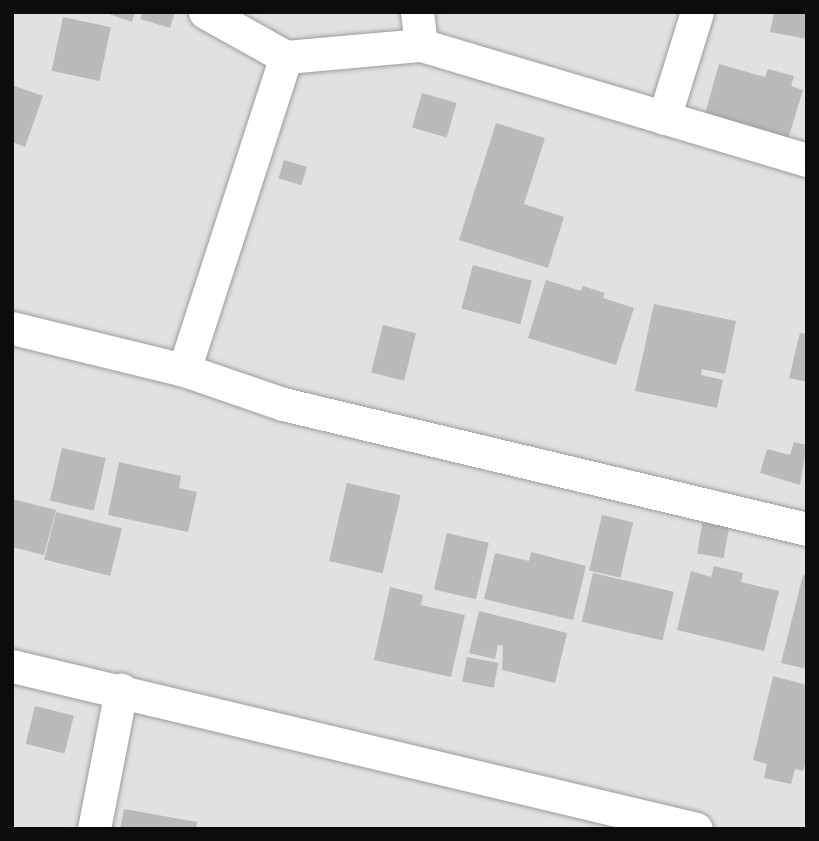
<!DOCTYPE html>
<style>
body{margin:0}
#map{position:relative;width:819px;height:841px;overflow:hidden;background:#e0e1e3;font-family:Mulish,sans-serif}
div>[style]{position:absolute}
.building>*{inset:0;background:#bababc;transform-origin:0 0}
.roads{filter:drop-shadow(0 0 2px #9c9c9e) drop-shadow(0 0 2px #9c9c9e)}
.street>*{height:33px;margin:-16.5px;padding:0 16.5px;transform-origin:16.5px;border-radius:16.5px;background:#fff}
span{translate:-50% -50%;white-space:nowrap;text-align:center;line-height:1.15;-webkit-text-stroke:7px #fff;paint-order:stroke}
.frame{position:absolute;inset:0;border:14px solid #0c0c0d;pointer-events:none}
</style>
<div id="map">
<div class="building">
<div style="clip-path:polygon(103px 12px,135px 12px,132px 22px)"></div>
<div style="clip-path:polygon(143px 12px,175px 12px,170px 28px,140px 19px)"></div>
<div style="clip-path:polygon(774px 12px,807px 12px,807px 39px,770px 32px)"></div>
<div style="left:63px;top:17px;width:49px;height:55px;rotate:12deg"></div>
<div style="clip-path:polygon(719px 64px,765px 77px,768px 69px,794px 76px,791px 86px,803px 90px,788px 139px,705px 114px)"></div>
<div style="clip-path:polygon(12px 85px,43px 96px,25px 147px,12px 142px)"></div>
<div style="left:422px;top:93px;width:36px;height:36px;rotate:16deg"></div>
<div style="clip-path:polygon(496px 123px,545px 138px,524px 204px,564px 217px,548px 268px,459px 240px)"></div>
<div style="left:284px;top:160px;width:24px;height:19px;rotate:17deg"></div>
<div style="left:473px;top:265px;width:61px;height:45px;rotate:15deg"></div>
<div style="clip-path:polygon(546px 280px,581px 291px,583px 286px,605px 293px,603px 298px,634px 308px,616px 365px,528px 338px)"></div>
<div style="clip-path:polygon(654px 304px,736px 321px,725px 374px,702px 369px,701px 375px,723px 380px,717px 408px,635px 391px)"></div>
<div style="left:383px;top:325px;width:34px;height:49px;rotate:14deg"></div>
<div style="clip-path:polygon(800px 333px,807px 334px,807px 382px,789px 378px)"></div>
<div style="clip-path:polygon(794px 442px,807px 445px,800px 485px,760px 473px,767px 449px,790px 455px)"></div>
<div style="left:62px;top:448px;width:45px;height:54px;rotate:13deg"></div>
<div style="clip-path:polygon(119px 462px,181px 476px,179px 488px,197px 492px,188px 532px,108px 515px)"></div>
<div style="left:347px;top:483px;width:55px;height:80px;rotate:13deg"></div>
<div style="clip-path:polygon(12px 499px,56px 510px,44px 555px,12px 547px)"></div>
<div style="left:56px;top:512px;width:68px;height:49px;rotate:14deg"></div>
<div style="left:704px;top:514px;width:27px;height:40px;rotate:10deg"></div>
<div style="left:602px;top:515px;width:32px;height:57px;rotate:13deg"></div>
<div style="left:447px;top:533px;width:43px;height:58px;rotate:13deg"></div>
<div style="clip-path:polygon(531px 552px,586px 566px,573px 620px,484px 599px,495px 553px,529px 561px)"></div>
<div style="clip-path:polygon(714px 566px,743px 573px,741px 582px,779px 591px,764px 651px,677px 630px,691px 571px,711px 577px)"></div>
<div style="left:593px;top:573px;width:83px;height:50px;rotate:13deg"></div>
<div style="clip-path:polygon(803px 575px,807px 576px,807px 669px,781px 663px)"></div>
<div style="clip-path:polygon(390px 587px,423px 595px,421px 605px,465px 615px,451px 677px,374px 660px)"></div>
<div style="clip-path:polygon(479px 611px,567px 633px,555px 683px,502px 670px,503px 646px,498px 645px,495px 659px,469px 653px)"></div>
<div style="left:467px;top:657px;width:32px;height:25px;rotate:11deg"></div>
<div style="clip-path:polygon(773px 676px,807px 685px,807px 757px,803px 771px,795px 769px,791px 784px,764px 778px,767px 764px,753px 760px)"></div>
<div style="left:35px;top:706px;width:40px;height:39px;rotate:14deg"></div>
<div style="clip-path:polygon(124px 809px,197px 822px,196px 829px,120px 829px)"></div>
</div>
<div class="roads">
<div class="street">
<div style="left:205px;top:12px;width:93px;rotate:29.1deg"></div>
<div style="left:286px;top:57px;width:136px;rotate:-5.1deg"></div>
<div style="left:421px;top:45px;width:403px;rotate:16.6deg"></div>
<div style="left:417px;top:12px;width:33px;rotate:83deg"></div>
<div style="left:664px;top:118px;width:111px;rotate:-72.7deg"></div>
<div style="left:12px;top:328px;width:177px;rotate:13.7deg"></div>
<div style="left:184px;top:370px;width:105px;rotate:19deg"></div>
<div style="left:283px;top:404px;width:539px;rotate:13.42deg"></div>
<div style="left:184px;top:370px;width:329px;rotate:-72deg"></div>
<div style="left:12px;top:666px;width:703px;rotate:13.4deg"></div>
<div style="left:94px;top:829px;width:142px;rotate:-79deg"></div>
</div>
</div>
<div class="frame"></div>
</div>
